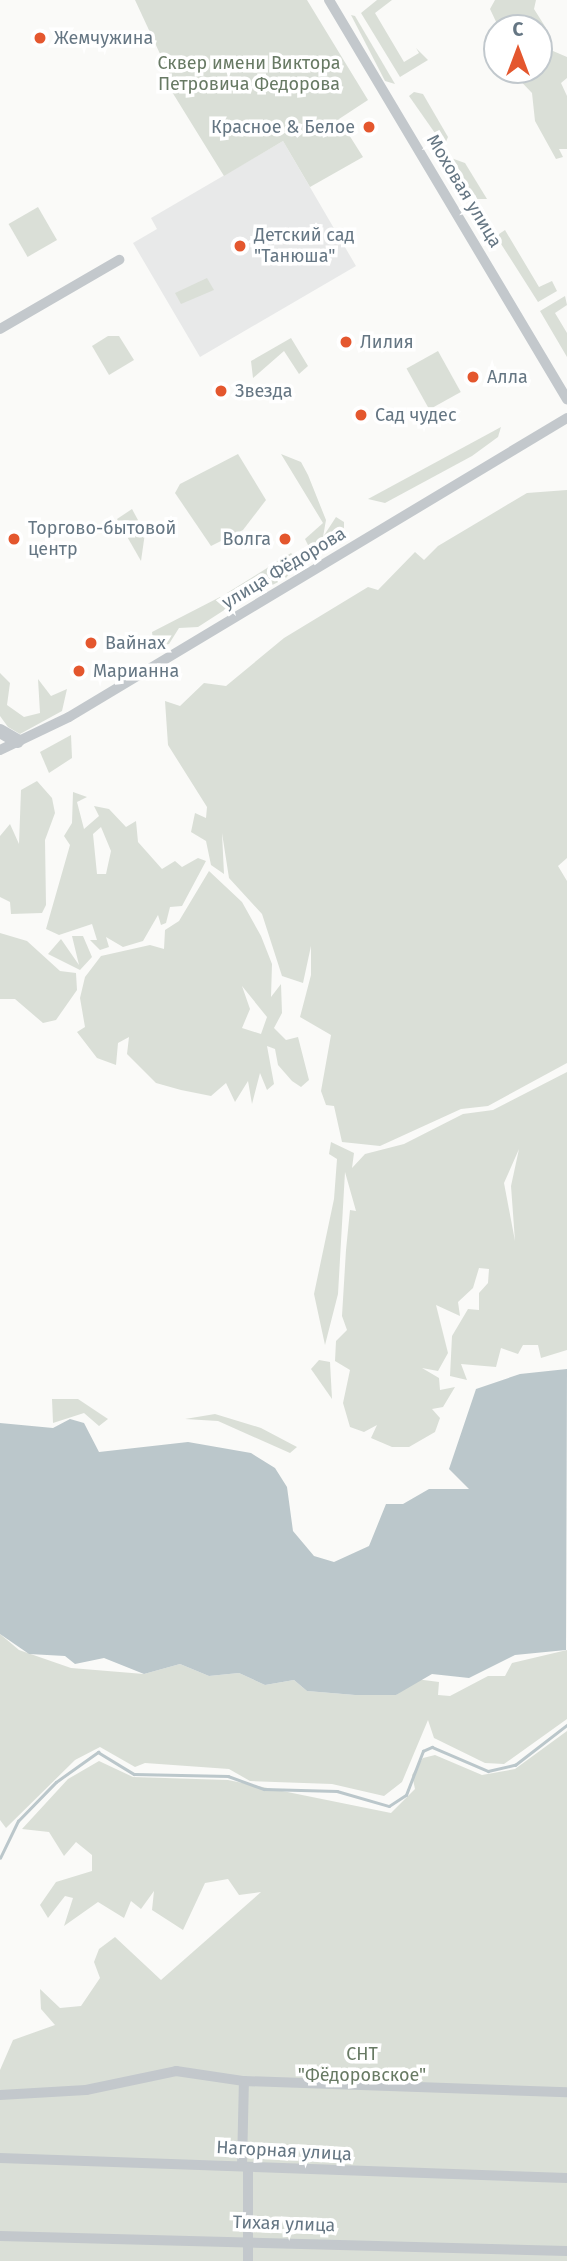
<!DOCTYPE html>
<meta charset="utf-8">
<style>
body{margin:0}
#map{position:relative;width:567px;height:2261px;overflow:hidden;background:#fafaf8;font-family:"Fira Sans",sans-serif}
div>[style]{position:absolute}
.built>*{inset:0;background:#e8e9e9}
.green>*{inset:0;background:#dadfd7;transform-origin:0 0}
.water>*{inset:0;background:#bbc7cb}
.stream>*{height:2.5px;margin:-1.25px;padding:0 1.25px;transform-origin:1.25px;border-radius:1.25px;background:#bbc7cb}
.minor>*{height:10px;margin:-5px;padding:0 5px;transform-origin:5px;border-radius:5px;background:#c3c8cc}
.tertiary>*{height:14px;margin:-7px;padding:0 7px;transform-origin:7px;border-radius:7px;background:#c3c8cc}
.dots>*{width:19px;height:19px;translate:-50% -50%;box-sizing:border-box;border:4px solid #fff;border-radius:50%}
span{translate:-50% -50%;white-space:nowrap;text-align:center;line-height:1.15;-webkit-text-stroke:7px #fff;paint-order:stroke}
.poi-label{font-size:18px;color:#657683}
.left{translate:0 -50%;text-align:left}
.right{translate:-100% -50%;text-align:right}
.park-label{font-size:18px;color:#687a64}
.street-label{font-size:18px;color:#657683}
.north{position:absolute;left:483px;top:14px;width:70px;height:70px;box-sizing:border-box;background:#fff;border:2px solid #c1c8cd;border-radius:50%;rotate:0deg;font-size:19px;font-weight:700;line-height:28px;text-align:center;color:#657683}
.north::after{content:'';display:block;margin:auto;width:24px;height:32px;background:#e4572e;clip-path:polygon(50% 0,100% 100%,50% 72%,0 100%)}
</style>
<div id="map">
<div class="built">
<div style="clip-path:polygon(283px 141px,356px 266px,200px 357px,133px 243px,157px 229px,151px 218px)"></div>
</div>
<div class="green">
<div style="clip-path:polygon(135px 0,307px 0,368px 100px,339px 119px,363px 157px,310px 187px,283px 141px,224px 176px,169px 87px,174px 84px)"></div>
<div style="clip-path:polygon(377px 0,392px 0,375px 13px,404px 62px,419px 53px,416px 48px,428px 60px,400px 77px,361px 13px)"></div>
<div style="clip-path:polygon(495px 0,536px 0,534px 9px,546px 28px,499px 28px,490px 9px)"></div>
<div style="clip-path:polygon(351px 15px,355px 16px,395px 84px,385px 81px)"></div>
<div style="clip-path:polygon(539px 45px,567px 57px,567px 78px,561px 83px,567px 96px,567px 149px,559px 149px,563px 157px,556px 159px,535px 121px,532px 93px,510px 70px,539px 70px)"></div>
<div style="clip-path:polygon(414px 92px,423px 94px,448px 137px,444px 146px,409px 96px)"></div>
<div style="clip-path:polygon(451px 158px,465px 163px,487px 199px,472px 199px)"></div>
<div style="left:38px;top:207px;width:38px;height:34px;rotate:60deg"></div>
<div style="clip-path:polygon(505px 230px,539px 287px,552px 281px,557px 291px,538px 302px,496px 236px)"></div>
<div style="clip-path:polygon(207px 278px,214px 290px,181px 304px,175px 293px)"></div>
<div style="clip-path:polygon(565px 296px,567px 305px,555px 313px,567px 333px,567px 357px,540px 311px)"></div>
<div style="clip-path:polygon(108px 336px,119px 336px,134px 360px,109px 375px,92px 346px)"></div>
<div style="clip-path:polygon(291px 338px,308px 366px,299px 374px,284px 351px,253px 378px,251px 361px)"></div>
<div style="left:438px;top:351px;width:47px;height:36px;rotate:61deg"></div>
<div style="clip-path:polygon(501px 427px,498px 437px,472px 456px,385px 503px,368px 499px)"></div>
<div style="clip-path:polygon(238px 454px,266px 500px,243px 530px,211px 546px,175px 493px,180px 484px)"></div>
<div style="clip-path:polygon(281px 454px,301px 462px,308px 475px,326px 520px,323px 537px,336px 517px,344px 522px,344px 540px,329px 550px,319px 554px,318px 544px,309px 547px,305px 539px,323px 523px)"></div>
<div style="clip-path:polygon(567px 490px,567px 858px,558px 866px,567px 881px,567px 1063px,488px 1106px,461px 1109px,380px 1146px,342px 1142px,334px 1106px,326px 1105px,321px 1091px,331px 1035px,300px 1017px,311px 975px,311px 946px,303px 983px,282px 976px,262px 914px,229px 878px,222px 833px,224px 874px,211px 865px,206px 841px,191px 832px,195px 813px,206px 818px,207px 807px,168px 745px,165px 701px,180px 706px,204px 683px,226px 686px,284px 638px,368px 587px,378px 590px,415px 552px,424px 560px,438px 546px,527px 493px)"></div>
<div style="clip-path:polygon(132px 509px,145px 533px,141px 561px,117px 519px)"></div>
<div style="clip-path:polygon(291px 553px,299px 561px,286px 578px,237px 603px,227px 593px)"></div>
<div style="clip-path:polygon(220px 597px,229px 607px,198px 627px,179px 628px,169px 644px,154px 647px,152px 632px)"></div>
<div style="clip-path:polygon(0 673px,10px 683px,7px 705px,24px 717px,40px 713px,38px 679px,51px 696px,67px 689px,62px 711px,20px 734px,8px 727px,0 716px)"></div>
<div style="clip-path:polygon(71px 735px,72px 758px,49px 773px,40px 752px)"></div>
<div style="clip-path:polygon(37px 781px,52px 798px,55px 813px,45px 840px,46px 905px,42px 913px,11px 914px,10px 902px,0 897px,0 836px,10px 824px,19px 844px,21px 790px)"></div>
<div style="clip-path:polygon(evenodd,73px 792px,87px 797px,77px 802px,84px 829px,99px 816px,94px 806px,109px 809px,126px 827px,136px 821px,138px 842px,162px 869px,175px 861px,182px 867px,198px 858px,206px 861px,182px 906px,170px 907px,166px 923px,161px 925px,158px 915px,143px 941px,123px 947px,106px 937px,109px 947px,100px 950px,90px 940px,97px 940px,92px 924px,59px 935px,46px 929px,70px 845px,64px 836px,72px 823px,73px 792px,101px 827px,111px 851px,106px 874px,97px 874px,93px 834px,101px 827px)"></div>
<div style="clip-path:polygon(evenodd,209px 871px,242px 902px,261px 936px,272px 964px,271px 997px,281px 984px,282px 1013px,274px 1028px,286px 1040px,298px 1037px,309px 1080px,301px 1087px,292px 1081px,278px 1065px,275px 1049px,267px 1046px,274px 1084px,267px 1090px,260px 1073px,252px 1104px,248px 1081px,235px 1102px,226px 1083px,211px 1096px,181px 1090px,156px 1083px,127px 1054px,129px 1037px,118px 1043px,116px 1065px,97px 1058px,77px 1032px,85px 1027px,80px 998px,85px 977px,101px 956px,150px 945px,164px 949px,165px 930px,179px 921px,209px 871px,242px 986px,267px 1017px,261px 1034px,242px 1028px,250px 1009px,242px 986px)"></div>
<div style="clip-path:polygon(0 933px,27px 941px,60px 971px,76px 973px,77px 990px,56px 1020px,43px 1023px,15px 999px,0 999px)"></div>
<div style="clip-path:polygon(72px 936px,83px 936px,92px 957px,80px 970px,48px 954px,61px 939px,79px 965px)"></div>
<div style="clip-path:polygon(evenodd,567px 1072px,567px 1350px,541px 1358px,538px 1345px,523px 1345px,518px 1354px,501px 1348px,496px 1367px,461px 1364px,467px 1380px,450px 1376px,452px 1336px,468px 1309px,479px 1310px,479px 1293px,488px 1283px,489px 1269px,479px 1268px,473px 1288px,458px 1302px,460px 1316px,436px 1305px,448px 1353px,438px 1371px,422px 1368px,439px 1378px,440px 1390px,455px 1387px,443px 1407px,432px 1409px,440px 1418px,435px 1432px,409px 1447px,392px 1447px,371px 1438px,377px 1425px,364px 1432px,350px 1427px,343px 1403px,350px 1370px,335px 1361px,336px 1341px,347px 1330px,342px 1316px,346px 1250px,350px 1210px,356px 1211px,345px 1172px,338px 1294px,325px 1345px,314px 1294px,334px 1199px,337px 1159px,329px 1154px,331px 1142px,354px 1153px,352px 1168px,365px 1154px,404px 1144px,463px 1114px,493px 1110px,567px 1072px,519px 1149px,511px 1186px,515px 1241px,504px 1183px,519px 1149px)"></div>
<div style="clip-path:polygon(319px 1360px,330px 1362px,332px 1399px,311px 1369px)"></div>
<div style="clip-path:polygon(52px 1399px,78px 1399px,108px 1419px,99px 1426px,84px 1413px,53px 1423px)"></div>
<div style="clip-path:polygon(215px 1414px,261px 1428px,297px 1447px,290px 1453px,218px 1421px,185px 1419px)"></div>
<div style="clip-path:polygon(0 1634px,19px 1650px,71px 1668px,144px 1674px,180px 1664px,209px 1676px,239px 1673px,265px 1685px,294px 1680px,307px 1691px,355px 1695px,396px 1695px,416px 1679px,439px 1682px,438px 1695px,450px 1696px,488px 1676px,505px 1676px,512px 1663px,567px 1650px,567px 1719px,504px 1764px,485px 1763px,434px 1738px,428px 1720px,402px 1782px,384px 1796px,332px 1784px,250px 1781px,229px 1769px,145px 1763px,135px 1767px,100px 1747px,75px 1760px,6px 1828px,0 1820px)"></div>
<div style="clip-path:polygon(567px 1731px,567px 2261px,0 2261px,0 2070px,13px 2040px,55px 2025px,41px 2009px,40px 1989px,60px 2008px,81px 2006px,100px 1978px,94px 1962px,99px 1949px,115px 1937px,161px 1980px,261px 1892px,239px 1895px,228px 1879px,205px 1883px,183px 1930px,152px 1910px,154px 1891px,141px 1909px,131px 1901px,124px 1918px,98px 1902px,64px 1926px,73px 1898px,65px 1896px,48px 1918px,40px 1905px,56px 1882px,92px 1871px,92px 1855px,76px 1842px,64px 1856px,49px 1832px,22px 1829px,68px 1779px,99px 1761px,133px 1777px,228px 1780px,391px 1813px,415px 1789px,412px 1775px,423px 1758px,435px 1755px,482px 1775px,515px 1769px)"></div>
</div>
<div class="water">
<div style="clip-path:polygon(567px 1369px,566px 1650px,515px 1655px,469px 1678px,432px 1674px,396px 1695px,355px 1695px,307px 1691px,294px 1680px,265px 1685px,239px 1673px,209px 1676px,180px 1664px,144px 1674px,104px 1658px,75px 1664px,65px 1656px,29px 1654px,0 1634px,0 1423px,53px 1428px,70px 1419px,84px 1423px,99px 1452px,188px 1442px,251px 1453px,275px 1468px,287px 1487px,293px 1531px,314px 1556px,334px 1562px,369px 1546px,386px 1504px,403px 1504px,429px 1489px,469px 1489px,449px 1469px,476px 1389px,520px 1374px)"></div>
</div>
<div class="stream">
<div style="left:0;top:1858px;width:41px;rotate:-64.1deg"></div>
<div style="left:18px;top:1821px;width:54px;rotate:-45.7deg"></div>
<div style="left:56px;top:1782px;width:52px;rotate:-35.5deg"></div>
<div style="left:98px;top:1752px;width:42px;rotate:31.4deg"></div>
<div style="left:134px;top:1774px;width:94px;rotate:1.2deg"></div>
<div style="left:228px;top:1776px;width:38px;rotate:20deg"></div>
<div style="left:264px;top:1789px;width:73px;rotate:1.6deg"></div>
<div style="left:337px;top:1791px;width:54px;rotate:16.1deg"></div>
<div style="left:389px;top:1806px;width:20px;rotate:-33deg"></div>
<div style="left:406px;top:1795px;width:47px;rotate:-68.9deg"></div>
<div style="left:423px;top:1751px;width:10px;rotate:-24deg"></div>
<div style="left:432px;top:1747px;width:61px;rotate:23.2deg"></div>
<div style="left:488px;top:1771px;width:28px;rotate:-13deg"></div>
<div style="left:515px;top:1765px;width:66px;rotate:-37.6deg"></div>
</div>
<div class="minor">
<div style="left:329px;top:0;width:465px;rotate:59.2deg"></div>
<div style="left:0;top:329px;width:138px;rotate:-30.1deg"></div>
<div style="left:0;top:750px;width:76px;rotate:-25.6deg"></div>
<div style="left:69px;top:717px;width:581px;rotate:-30.98deg"></div>
<div style="left:0;top:2095px;width:86px;rotate:-3.3deg"></div>
<div style="left:86px;top:2090px;width:92px;rotate:-11.9deg"></div>
<div style="left:176px;top:2071px;width:69px;rotate:8.4deg"></div>
<div style="left:244px;top:2081px;width:323px;rotate:2deg"></div>
<div style="left:0;top:2158px;width:567px;rotate:2.02deg"></div>
<div style="left:242px;top:2166px;width:85px;rotate:-88.7deg"></div>
<div style="left:0;top:2236px;width:567px;rotate:1.52deg"></div>
<div style="left:248px;top:2261px;width:93px;rotate:-90deg"></div>
</div>
<div class="tertiary">
<div style="left:0;top:731px;width:20px;rotate:30deg"></div>
</div>
<div class="dots">
<div style="left:40px;top:38px;background:#e4572e"></div>
<div style="left:369px;top:127px;background:#e4572e"></div>
<div style="left:240px;top:246px;background:#e4572e"></div>
<div style="left:346px;top:342px;background:#e4572e"></div>
<div style="left:473px;top:377px;background:#e4572e"></div>
<div style="left:221px;top:391px;background:#e4572e"></div>
<div style="left:361px;top:415px;background:#e4572e"></div>
<div style="left:14px;top:539px;background:#e4572e"></div>
<div style="left:285px;top:539px;background:#e4572e"></div>
<div style="left:91px;top:643px;background:#e4572e"></div>
<div style="left:79px;top:671px;background:#e4572e"></div>
</div>
<div class="poi-label">
<span class="left" style="left:54px;top:38px">Жемчужина</span>
<span class="right" style="left:355px;top:127px">Красное &amp; Белое</span>
<span class="left" style="left:254px;top:246px">Детский сад<br>"Танюша"</span>
<span class="left" style="left:360px;top:342px">Лилия</span>
<span class="left" style="left:487px;top:377px">Алла</span>
<span class="left" style="left:235px;top:391px">Звезда</span>
<span class="left" style="left:375px;top:415px">Сад чудес</span>
<span class="left" style="left:28px;top:539px">Торгово-бытовой<br>центр</span>
<span class="right" style="left:271px;top:539px">Волга</span>
<span class="left" style="left:105px;top:643px">Вайнах</span>
<span class="left" style="left:93px;top:671px">Марианна</span>
</div>
<div class="park-label">
<span style="left:249px;top:74px">Сквер имени Виктора<br>Петровича Федорова</span>
<span style="left:362px;top:2065px">СНТ<br>"Фёдоровское"</span>
</div>
<div class="street-label">
<span style="left:464px;top:191px;rotate:59deg">Моховая улица</span>
<span style="left:284px;top:568px;rotate:-31deg">улица Фёдорова</span>
<span style="left:284px;top:2151px;rotate:3deg">Нагорная улица</span>
<span style="left:284px;top:2224px;rotate:2deg">Тихая улица</span>
</div>
<div class="north">С</div>
</div>
